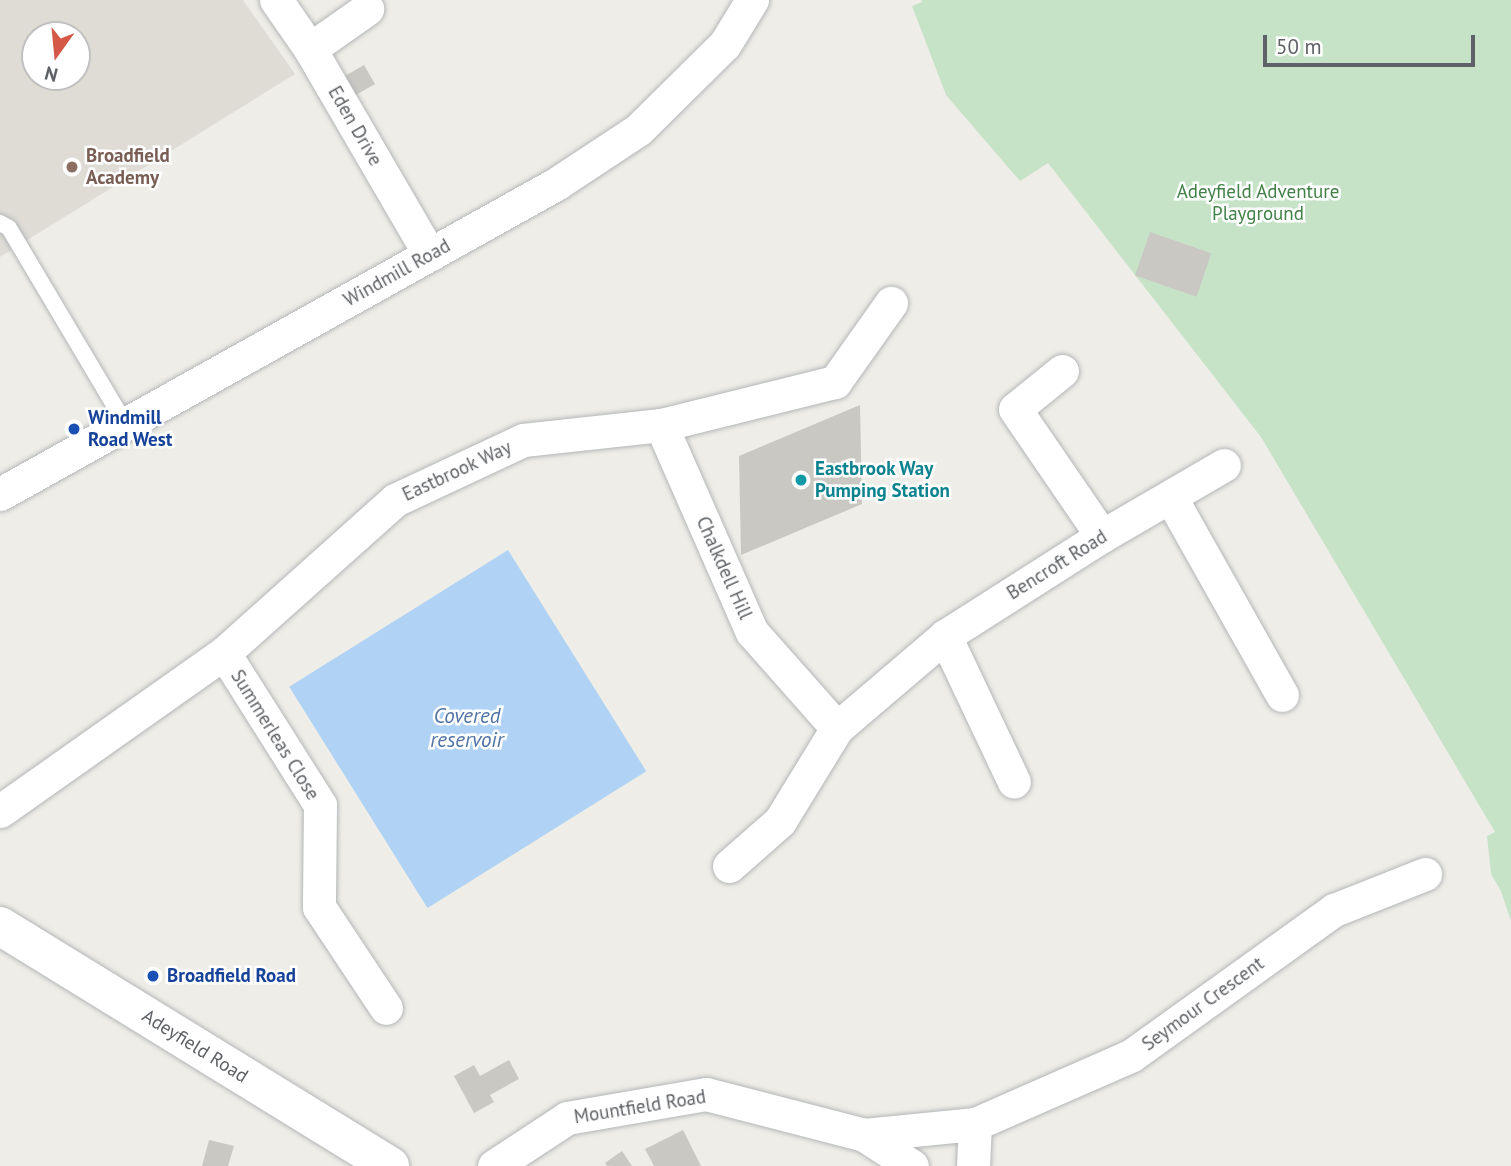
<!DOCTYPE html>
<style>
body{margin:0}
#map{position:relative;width:1511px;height:1166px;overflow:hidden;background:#eeede7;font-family:"PT Sans",sans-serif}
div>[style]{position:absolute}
.education>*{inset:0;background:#dedcd5}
.green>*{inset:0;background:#c6e3c8}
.water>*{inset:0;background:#b0d3f5;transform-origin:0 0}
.building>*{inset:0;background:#cac8c3;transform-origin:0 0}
.roads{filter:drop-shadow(0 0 2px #b4b6b9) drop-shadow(0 0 2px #b4b6b9)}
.lane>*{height:16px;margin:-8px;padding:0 8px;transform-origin:8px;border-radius:8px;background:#fff}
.street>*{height:33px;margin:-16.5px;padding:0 16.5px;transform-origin:16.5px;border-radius:16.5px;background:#fff}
.secondary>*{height:38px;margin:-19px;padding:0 19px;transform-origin:19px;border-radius:19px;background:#fff}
.dots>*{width:19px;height:19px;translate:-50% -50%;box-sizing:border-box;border:4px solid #fff;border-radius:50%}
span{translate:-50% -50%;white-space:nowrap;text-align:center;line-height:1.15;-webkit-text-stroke:5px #fff;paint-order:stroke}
.street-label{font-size:19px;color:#5e6165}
.education-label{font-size:19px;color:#785e54;font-weight:700}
.left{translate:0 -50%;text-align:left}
.park-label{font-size:19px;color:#418147}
.transit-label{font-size:19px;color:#164399;font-weight:700}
.culture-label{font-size:19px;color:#0d838f;font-weight:700}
.water-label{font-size:21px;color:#4f74a5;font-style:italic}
.north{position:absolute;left:21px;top:21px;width:70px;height:70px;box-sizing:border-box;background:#fff;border:2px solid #bfc0c1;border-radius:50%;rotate:195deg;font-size:19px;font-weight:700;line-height:28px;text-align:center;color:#5e6165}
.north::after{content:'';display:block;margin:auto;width:24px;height:32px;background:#d45947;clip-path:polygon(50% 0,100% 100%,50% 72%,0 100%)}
.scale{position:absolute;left:1263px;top:35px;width:212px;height:32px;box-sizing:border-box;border:4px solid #5e6165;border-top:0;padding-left:9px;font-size:21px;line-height:24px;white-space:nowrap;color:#5e6165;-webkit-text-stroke:5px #fff;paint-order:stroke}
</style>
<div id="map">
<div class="education">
<div style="clip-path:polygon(evenodd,0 0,243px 0,295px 74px,0 257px,0 0,35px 35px,77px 35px,77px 77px,35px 77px,35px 35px)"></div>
</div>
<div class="green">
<div style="clip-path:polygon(921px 0,1511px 0,1511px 921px,1501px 891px,1491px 874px,1487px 836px,1495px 832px,1261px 437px,1048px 163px,1020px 181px,946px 95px,912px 6px,922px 2px)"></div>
</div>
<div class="water">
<div style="left:508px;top:550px;width:261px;height:258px;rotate:58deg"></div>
</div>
<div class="building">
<div style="left:364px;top:65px;width:22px;height:26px;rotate:60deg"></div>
<div style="left:1150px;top:232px;width:65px;height:46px;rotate:19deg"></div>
<div style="clip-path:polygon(860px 405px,862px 504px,741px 555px,739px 456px)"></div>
<div style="clip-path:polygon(509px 1060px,519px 1079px,490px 1095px,494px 1102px,474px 1113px,454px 1076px,474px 1065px,480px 1076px)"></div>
<div style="clip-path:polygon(683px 1130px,701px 1166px,654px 1166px,645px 1149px)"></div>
<div style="clip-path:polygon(209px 1140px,234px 1146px,228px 1166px,202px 1166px)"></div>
<div style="clip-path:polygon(622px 1151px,632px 1166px,607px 1166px,605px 1163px)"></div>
</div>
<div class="roads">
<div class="lane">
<div style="left:0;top:223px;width:10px;rotate:29deg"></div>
<div style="left:9px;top:228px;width:229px;rotate:59.3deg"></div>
</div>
<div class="street">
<div style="left:276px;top:0;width:60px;rotate:55.2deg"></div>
<div style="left:310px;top:49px;width:238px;rotate:59.8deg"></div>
<div style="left:310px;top:49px;width:70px;rotate:-35.1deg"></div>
<div style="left:1062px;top:371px;width:60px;rotate:141deg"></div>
<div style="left:1015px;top:409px;width:154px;rotate:55.6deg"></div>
<div style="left:661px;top:425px;width:226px;rotate:66.3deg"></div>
<div style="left:752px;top:632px;width:128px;rotate:48.5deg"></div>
<div style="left:0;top:494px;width:637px;rotate:-29.14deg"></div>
<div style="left:556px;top:184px;width:98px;rotate:-33.4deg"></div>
<div style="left:638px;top:130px;width:122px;rotate:-44.7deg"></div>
<div style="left:725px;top:44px;width:52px;rotate:-58.5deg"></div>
<div style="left:1171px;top:498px;width:226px;rotate:60.6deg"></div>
<div style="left:945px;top:636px;width:161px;rotate:64.7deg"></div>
<div style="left:224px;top:653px;width:180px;rotate:57.7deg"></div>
<div style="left:320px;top:805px;width:102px;rotate:90.6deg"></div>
<div style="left:319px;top:907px;width:121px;rotate:56.4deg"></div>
<div style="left:0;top:811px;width:274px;rotate:-35.2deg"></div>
<div style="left:224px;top:653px;width:229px;rotate:-41.8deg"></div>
<div style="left:395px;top:500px;width:141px;rotate:-25.1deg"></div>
<div style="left:523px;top:440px;width:139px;rotate:-6.2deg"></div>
<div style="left:661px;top:425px;width:179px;rotate:-13.9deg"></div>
<div style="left:835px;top:382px;width:97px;rotate:-54.7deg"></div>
<div style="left:729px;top:866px;width:68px;rotate:-41.4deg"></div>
<div style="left:780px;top:821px;width:109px;rotate:-58.5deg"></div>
<div style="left:837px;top:728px;width:142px;rotate:-40.4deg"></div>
<div style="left:945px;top:636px;width:186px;rotate:-32.5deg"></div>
<div style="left:1102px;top:536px;width:141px;rotate:-30.2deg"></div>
<div style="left:864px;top:1135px;width:112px;rotate:-5.7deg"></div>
<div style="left:975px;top:1124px;width:171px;rotate:-23.7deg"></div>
<div style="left:1132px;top:1055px;width:249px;rotate:-35.7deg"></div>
<div style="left:1334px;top:910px;width:98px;rotate:-21.6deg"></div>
<div style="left:494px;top:1166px;width:87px;rotate:-33.3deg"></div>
<div style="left:567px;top:1118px;width:141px;rotate:-9.8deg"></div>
<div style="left:706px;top:1094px;width:163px;rotate:14.5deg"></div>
<div style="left:864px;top:1135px;width:57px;rotate:32.9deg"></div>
<div style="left:973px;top:1166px;width:42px;rotate:-87.3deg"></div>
</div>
<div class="secondary">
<div style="left:0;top:926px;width:458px;rotate:31.6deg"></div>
</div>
</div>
<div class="dots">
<div style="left:72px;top:167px;background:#8d6e63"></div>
<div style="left:74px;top:429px;background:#1a4fb4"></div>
<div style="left:801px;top:480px;background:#0f9aa8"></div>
<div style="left:153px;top:976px;background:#1a4fb4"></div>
</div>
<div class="street-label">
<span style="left:355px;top:126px;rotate:60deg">Eden Drive</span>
<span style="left:397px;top:273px;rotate:-29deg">Windmill Road</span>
<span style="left:457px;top:471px;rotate:-25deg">Eastbrook Way</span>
<span style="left:1057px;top:565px;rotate:-32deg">Bencroft Road</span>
<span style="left:724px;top:568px;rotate:66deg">Chalkdell Hill</span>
<span style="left:275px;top:735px;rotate:58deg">Summerleas Close</span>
<span style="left:1203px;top:1004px;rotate:-36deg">Seymour Crescent</span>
<span style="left:195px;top:1046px;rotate:32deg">Adeyfield Road</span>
<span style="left:640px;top:1107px;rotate:-9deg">Mountfield Road</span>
</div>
<div class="education-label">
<span class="left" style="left:86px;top:167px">Broadfield<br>Academy</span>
</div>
<div class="park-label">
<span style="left:1258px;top:203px">Adeyfield Adventure<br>Playground</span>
</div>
<div class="transit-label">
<span class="left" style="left:88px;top:429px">Windmill<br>Road West</span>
<span class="left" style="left:167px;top:976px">Broadfield Road</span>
</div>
<div class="culture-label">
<span class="left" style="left:815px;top:480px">Eastbrook Way<br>Pumping Station</span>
</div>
<div class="water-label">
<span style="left:467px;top:728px">Covered<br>reservoir</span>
</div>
<div class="north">N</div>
<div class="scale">50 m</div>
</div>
